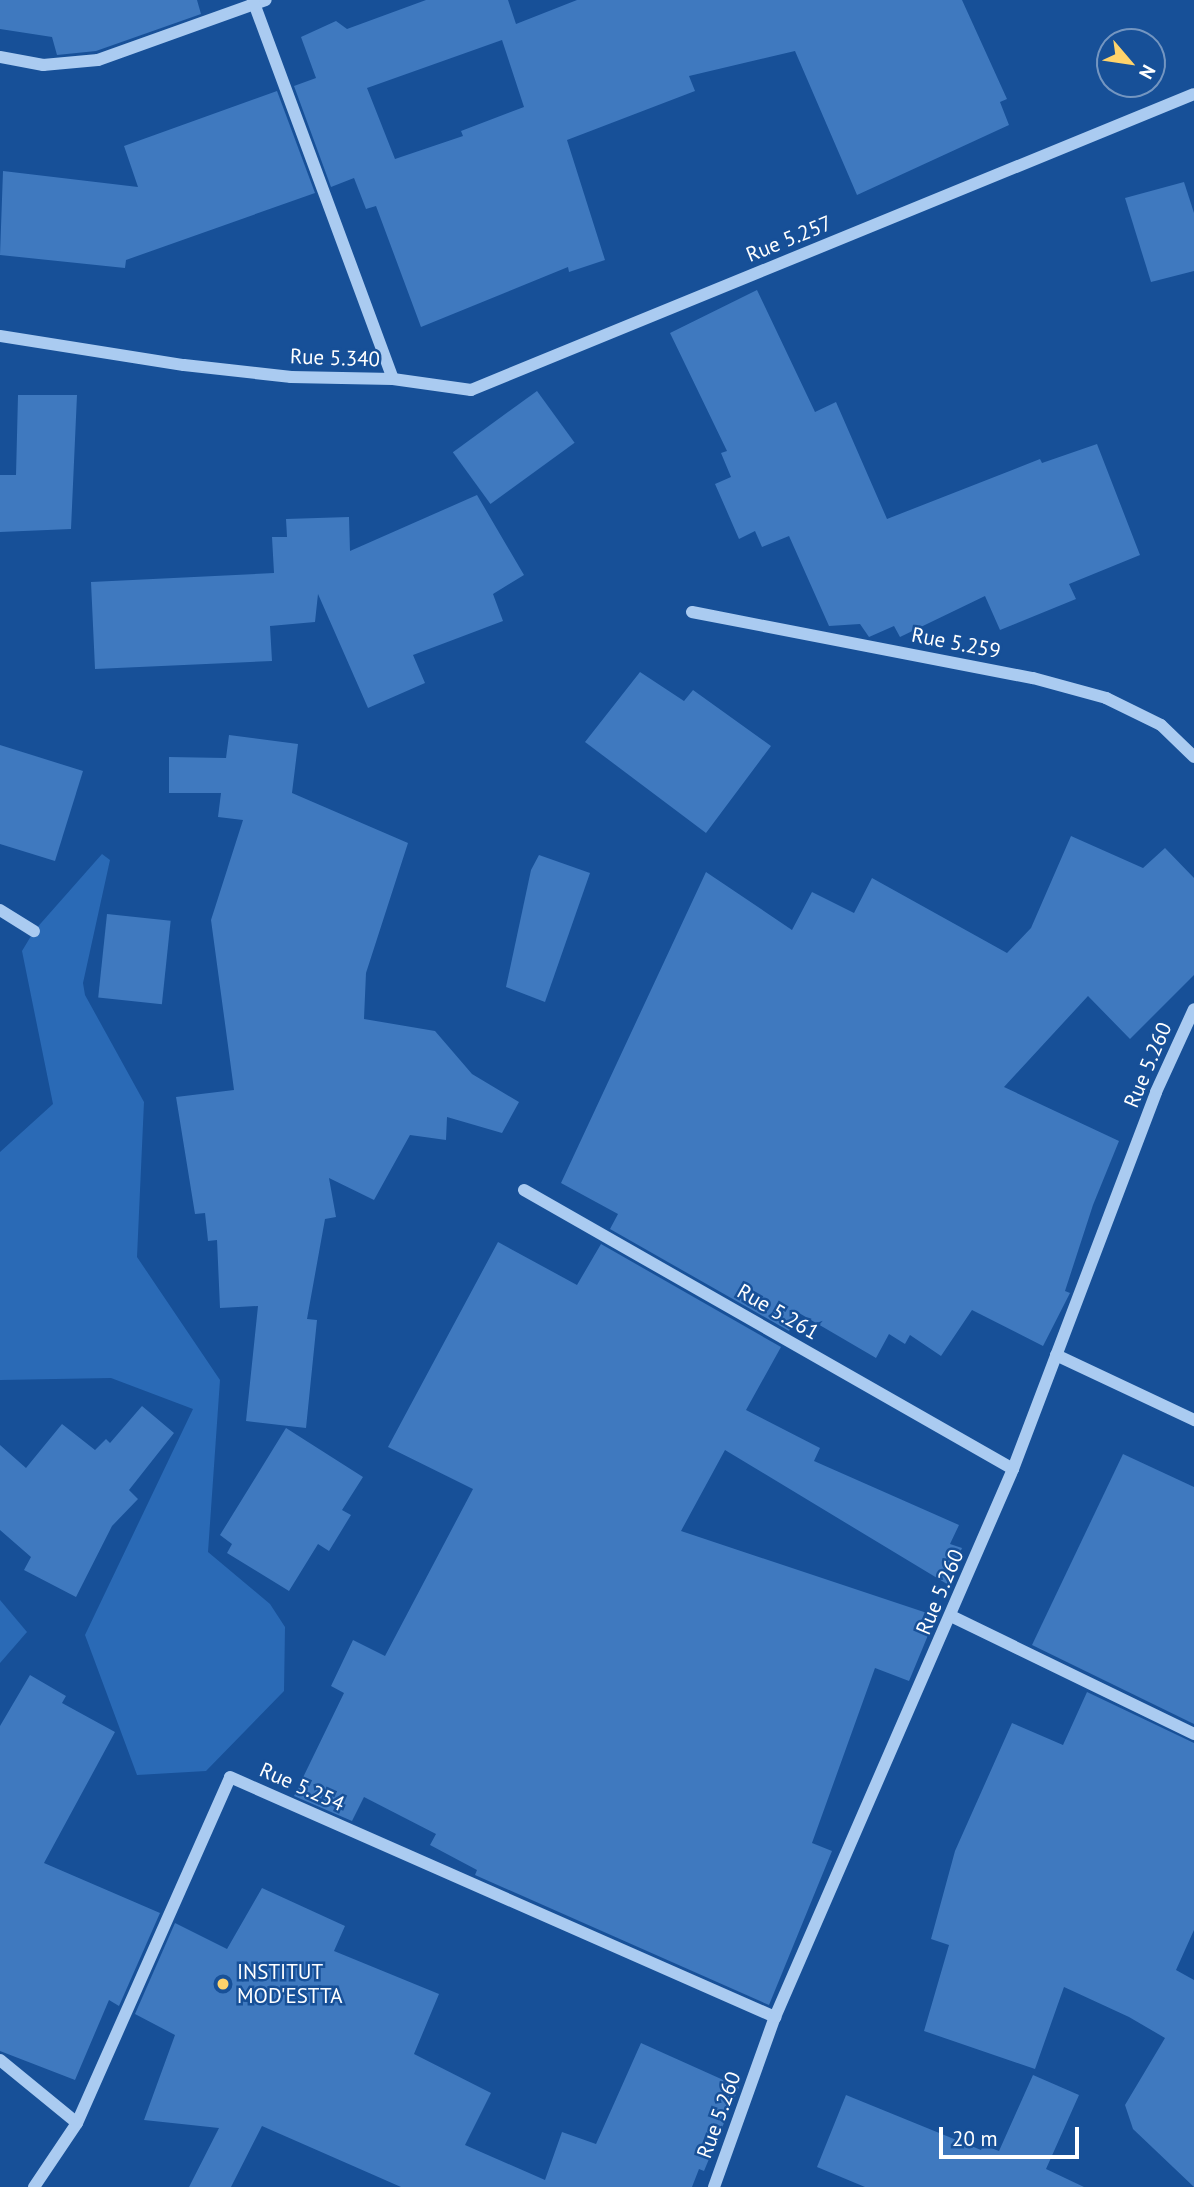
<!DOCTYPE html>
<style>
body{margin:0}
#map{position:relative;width:1194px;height:2187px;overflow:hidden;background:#175098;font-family:"PT Sans",sans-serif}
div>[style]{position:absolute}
.green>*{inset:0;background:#2a6ab6}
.building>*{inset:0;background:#3f79bf;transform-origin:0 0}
.minor>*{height:12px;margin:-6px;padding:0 6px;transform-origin:6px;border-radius:6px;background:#aacbf1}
.dots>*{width:19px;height:19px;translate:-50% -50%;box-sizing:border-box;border:4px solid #175098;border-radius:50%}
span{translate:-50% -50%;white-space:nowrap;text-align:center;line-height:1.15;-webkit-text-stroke:5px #175098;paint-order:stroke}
.street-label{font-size:21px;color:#fff}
.poi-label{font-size:21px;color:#fff}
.left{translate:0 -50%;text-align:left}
.north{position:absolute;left:1096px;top:28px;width:70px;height:70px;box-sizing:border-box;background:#175098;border:2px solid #7496c1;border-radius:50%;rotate:119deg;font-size:19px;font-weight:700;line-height:28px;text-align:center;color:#fff}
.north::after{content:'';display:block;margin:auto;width:24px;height:32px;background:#ffd36b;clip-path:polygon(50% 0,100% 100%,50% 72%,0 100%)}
.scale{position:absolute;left:939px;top:2127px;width:140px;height:32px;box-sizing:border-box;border:4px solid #fff;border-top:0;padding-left:9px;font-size:21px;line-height:24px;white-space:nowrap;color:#fff;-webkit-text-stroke:5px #175098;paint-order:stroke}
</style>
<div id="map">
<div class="green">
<div style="clip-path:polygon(102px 854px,110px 860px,83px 983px,85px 995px,144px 1102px,137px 1257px,220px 1380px,208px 1552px,270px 1604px,285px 1627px,284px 1691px,206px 1771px,137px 1775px,85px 1635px,193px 1409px,111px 1378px,0 1380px,0 1152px,53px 1104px,22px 951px,34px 931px)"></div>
<div style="clip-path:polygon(0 1600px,27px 1632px,0 1663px)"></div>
</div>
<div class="building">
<div style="clip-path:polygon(0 0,197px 0,201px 14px,96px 51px,57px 55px,52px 37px,0 29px)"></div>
<div style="clip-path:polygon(evenodd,426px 0,508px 0,516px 24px,577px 0,962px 0,1007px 99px,1000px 102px,1009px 125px,857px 195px,795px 51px,689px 76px,695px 91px,567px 140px,605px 260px,569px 272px,568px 267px,421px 327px,376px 206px,366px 209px,354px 178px,331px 187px,294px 86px,316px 78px,301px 37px,336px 21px,347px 29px,426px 0,502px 40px,524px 107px,461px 131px,463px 136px,395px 159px,367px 88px,502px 40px)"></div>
<div style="clip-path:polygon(277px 91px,315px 193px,126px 260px,125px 268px,0 255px,3px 171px,138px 187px,124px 146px)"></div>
<div style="clip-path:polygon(1184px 182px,1194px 213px,1194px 271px,1151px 282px,1125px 198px)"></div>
<div style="clip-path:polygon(757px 290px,815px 412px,836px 402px,887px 519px,1040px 459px,1042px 463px,1097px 444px,1140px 555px,1069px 584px,1076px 599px,1000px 630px,985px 596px,900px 637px,894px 626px,869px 637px,860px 624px,829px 626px,789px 536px,762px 547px,755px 531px,739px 539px,715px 484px,731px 477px,721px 453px,727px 451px,670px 333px)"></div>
<div style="left:537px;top:391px;width:64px;height:104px;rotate:54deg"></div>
<div style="clip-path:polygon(18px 395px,77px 395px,71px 529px,0 532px,0 475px,16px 475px)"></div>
<div style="clip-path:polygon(477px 495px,524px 575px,493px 594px,503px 621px,413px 655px,425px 683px,368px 708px,318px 594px,315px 622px,270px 626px,272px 661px,95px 669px,91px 582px,274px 573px,272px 537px,287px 537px,286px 519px,349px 517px,350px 551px)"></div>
<div style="clip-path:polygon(640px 672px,684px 701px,693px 690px,771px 746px,706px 833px,585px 742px)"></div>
<div style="clip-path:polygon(229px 735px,298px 744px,292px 793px,408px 843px,366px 973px,364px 1019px,435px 1031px,472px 1074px,519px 1102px,502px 1133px,447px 1117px,446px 1140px,410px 1135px,374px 1200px,329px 1178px,336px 1217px,325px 1219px,307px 1319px,317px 1320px,306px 1428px,246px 1421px,258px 1306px,220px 1308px,217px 1240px,208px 1241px,205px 1213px,195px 1214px,176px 1097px,234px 1090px,211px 920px,243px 820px,218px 817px,221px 793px,169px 793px,169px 757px,226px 758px)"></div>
<div style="clip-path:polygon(0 745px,83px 771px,55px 861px,0 844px)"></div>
<div style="clip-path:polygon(1071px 836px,1143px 868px,1165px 848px,1194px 878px,1194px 975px,1130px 1039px,1088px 996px,1004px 1087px,1119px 1141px,1093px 1205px,1065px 1291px,1070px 1293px,1043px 1346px,972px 1310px,941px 1356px,910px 1335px,905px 1344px,889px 1334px,876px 1358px,799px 1313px,789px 1331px,610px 1229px,618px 1214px,561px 1183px,706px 872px,792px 930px,812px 892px,854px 913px,872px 878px,1007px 953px,1031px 928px)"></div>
<div style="clip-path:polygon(539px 855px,590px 873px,545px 1002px,506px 987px,531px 870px)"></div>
<div style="left:107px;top:914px;width:64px;height:84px;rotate:6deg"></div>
<div style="clip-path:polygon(498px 1242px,577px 1285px,601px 1244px,781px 1347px,746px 1410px,820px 1448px,814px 1461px,959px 1525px,950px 1544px,962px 1548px,947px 1584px,725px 1450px,681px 1531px,936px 1616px,909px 1681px,875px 1668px,812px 1843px,832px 1851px,769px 2005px,475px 1875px,477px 1870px,430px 1845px,436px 1834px,364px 1797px,352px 1821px,294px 1796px,344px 1693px,331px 1686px,353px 1640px,385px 1656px,473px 1489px,388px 1447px)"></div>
<div style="clip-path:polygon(142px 1406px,174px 1433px,129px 1490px,138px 1499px,112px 1526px,76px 1597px,24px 1570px,31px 1557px,0 1530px,0 1445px,26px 1468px,62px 1424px,95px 1450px,106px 1439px,110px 1443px)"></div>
<div style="clip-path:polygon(286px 1428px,363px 1477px,342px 1510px,351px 1515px,329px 1551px,318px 1544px,289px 1591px,227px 1553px,232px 1544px,220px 1535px)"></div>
<div style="clip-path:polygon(1123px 1454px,1194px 1487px,1194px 1724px,1032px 1645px)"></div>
<div style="clip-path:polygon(30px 1675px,66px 1696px,62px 1703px,115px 1732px,44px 1863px,160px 1913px,119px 2006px,109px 2000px,75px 2080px,0 2051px,0 1726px)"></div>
<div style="clip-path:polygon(1087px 1692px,1194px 1743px,1194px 1930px,1176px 1970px,1194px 1980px,1194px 2187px,1133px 2129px,1125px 2105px,1165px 2038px,1129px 2017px,1064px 1987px,1035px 2069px,924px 2031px,949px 1945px,931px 1939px,955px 1851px,1012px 1723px,1063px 1745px)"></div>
<div style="clip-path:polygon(262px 1888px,345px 1926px,334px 1951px,439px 1994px,414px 2054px,491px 2093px,465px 2145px,545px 2180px,562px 2132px,596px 2144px,641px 2043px,739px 2087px,704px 2171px,699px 2169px,692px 2187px,401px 2187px,262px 2126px,231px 2187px,189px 2187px,219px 2128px,144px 2120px,175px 2035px,135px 2014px,175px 1923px,227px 1949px)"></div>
<div style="clip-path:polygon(1033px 2075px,1079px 2095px,1046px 2169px,1084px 2187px,865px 2187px,817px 2167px,846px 2095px,981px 2150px,983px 2145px,999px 2151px)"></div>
</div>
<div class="minor">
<div style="left:0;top:57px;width:44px;rotate:10.5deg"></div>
<div style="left:43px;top:65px;width:55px;rotate:-5.2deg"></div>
<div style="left:98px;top:60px;width:178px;rotate:-19.7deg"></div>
<div style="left:0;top:336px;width:186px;rotate:9deg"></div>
<div style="left:184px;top:365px;width:108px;rotate:6.4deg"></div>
<div style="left:291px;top:377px;width:102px;rotate:1.1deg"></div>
<div style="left:393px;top:379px;width:404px;rotate:-110.3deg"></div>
<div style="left:393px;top:379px;width:79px;rotate:8deg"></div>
<div style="left:471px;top:390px;width:781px;rotate:-22.26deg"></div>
<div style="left:692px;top:612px;width:347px;rotate:11deg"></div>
<div style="left:1033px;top:678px;width:76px;rotate:15.3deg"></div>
<div style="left:1106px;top:698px;width:61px;rotate:26.1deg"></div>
<div style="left:1161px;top:725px;width:46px;rotate:44.1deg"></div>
<div style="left:0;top:910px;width:40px;rotate:32deg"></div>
<div style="left:524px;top:1190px;width:563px;rotate:29.71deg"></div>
<div style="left:1056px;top:1355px;width:153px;rotate:25.2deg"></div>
<div style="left:951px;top:1616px;width:270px;rotate:25.9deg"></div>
<div style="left:0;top:2060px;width:99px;rotate:39.3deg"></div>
<div style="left:34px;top:2187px;width:77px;rotate:-56.1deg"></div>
<div style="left:77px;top:2123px;width:378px;rotate:-66.1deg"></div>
<div style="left:230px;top:1777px;width:596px;rotate:23.77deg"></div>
<div style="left:714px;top:2187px;width:181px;rotate:-70.3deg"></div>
<div style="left:775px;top:2017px;width:597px;rotate:-66.52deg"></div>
<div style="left:1013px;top:1469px;width:403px;rotate:-69.2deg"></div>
<div style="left:1156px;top:1092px;width:91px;rotate:-65.4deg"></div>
</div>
<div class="dots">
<div style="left:223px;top:1984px;background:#ffd36b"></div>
</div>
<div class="street-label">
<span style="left:789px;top:239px;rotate:-22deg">Rue 5.257</span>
<span style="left:335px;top:358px;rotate:2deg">Rue 5.340</span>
<span style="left:956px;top:643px;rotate:11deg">Rue 5.259</span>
<span style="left:1148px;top:1065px;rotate:-67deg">Rue 5.260</span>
<span style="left:778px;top:1312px;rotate:30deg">Rue 5.261</span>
<span style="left:940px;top:1592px;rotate:-67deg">Rue 5.260</span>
<span style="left:302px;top:1787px;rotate:24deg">Rue 5.254</span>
<span style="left:719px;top:2115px;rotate:-70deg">Rue 5.260</span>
</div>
<div class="poi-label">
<span class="left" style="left:237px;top:1984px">INSTITUT<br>MOD'ESTTA</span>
</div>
<div class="north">N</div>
<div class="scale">20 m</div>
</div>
